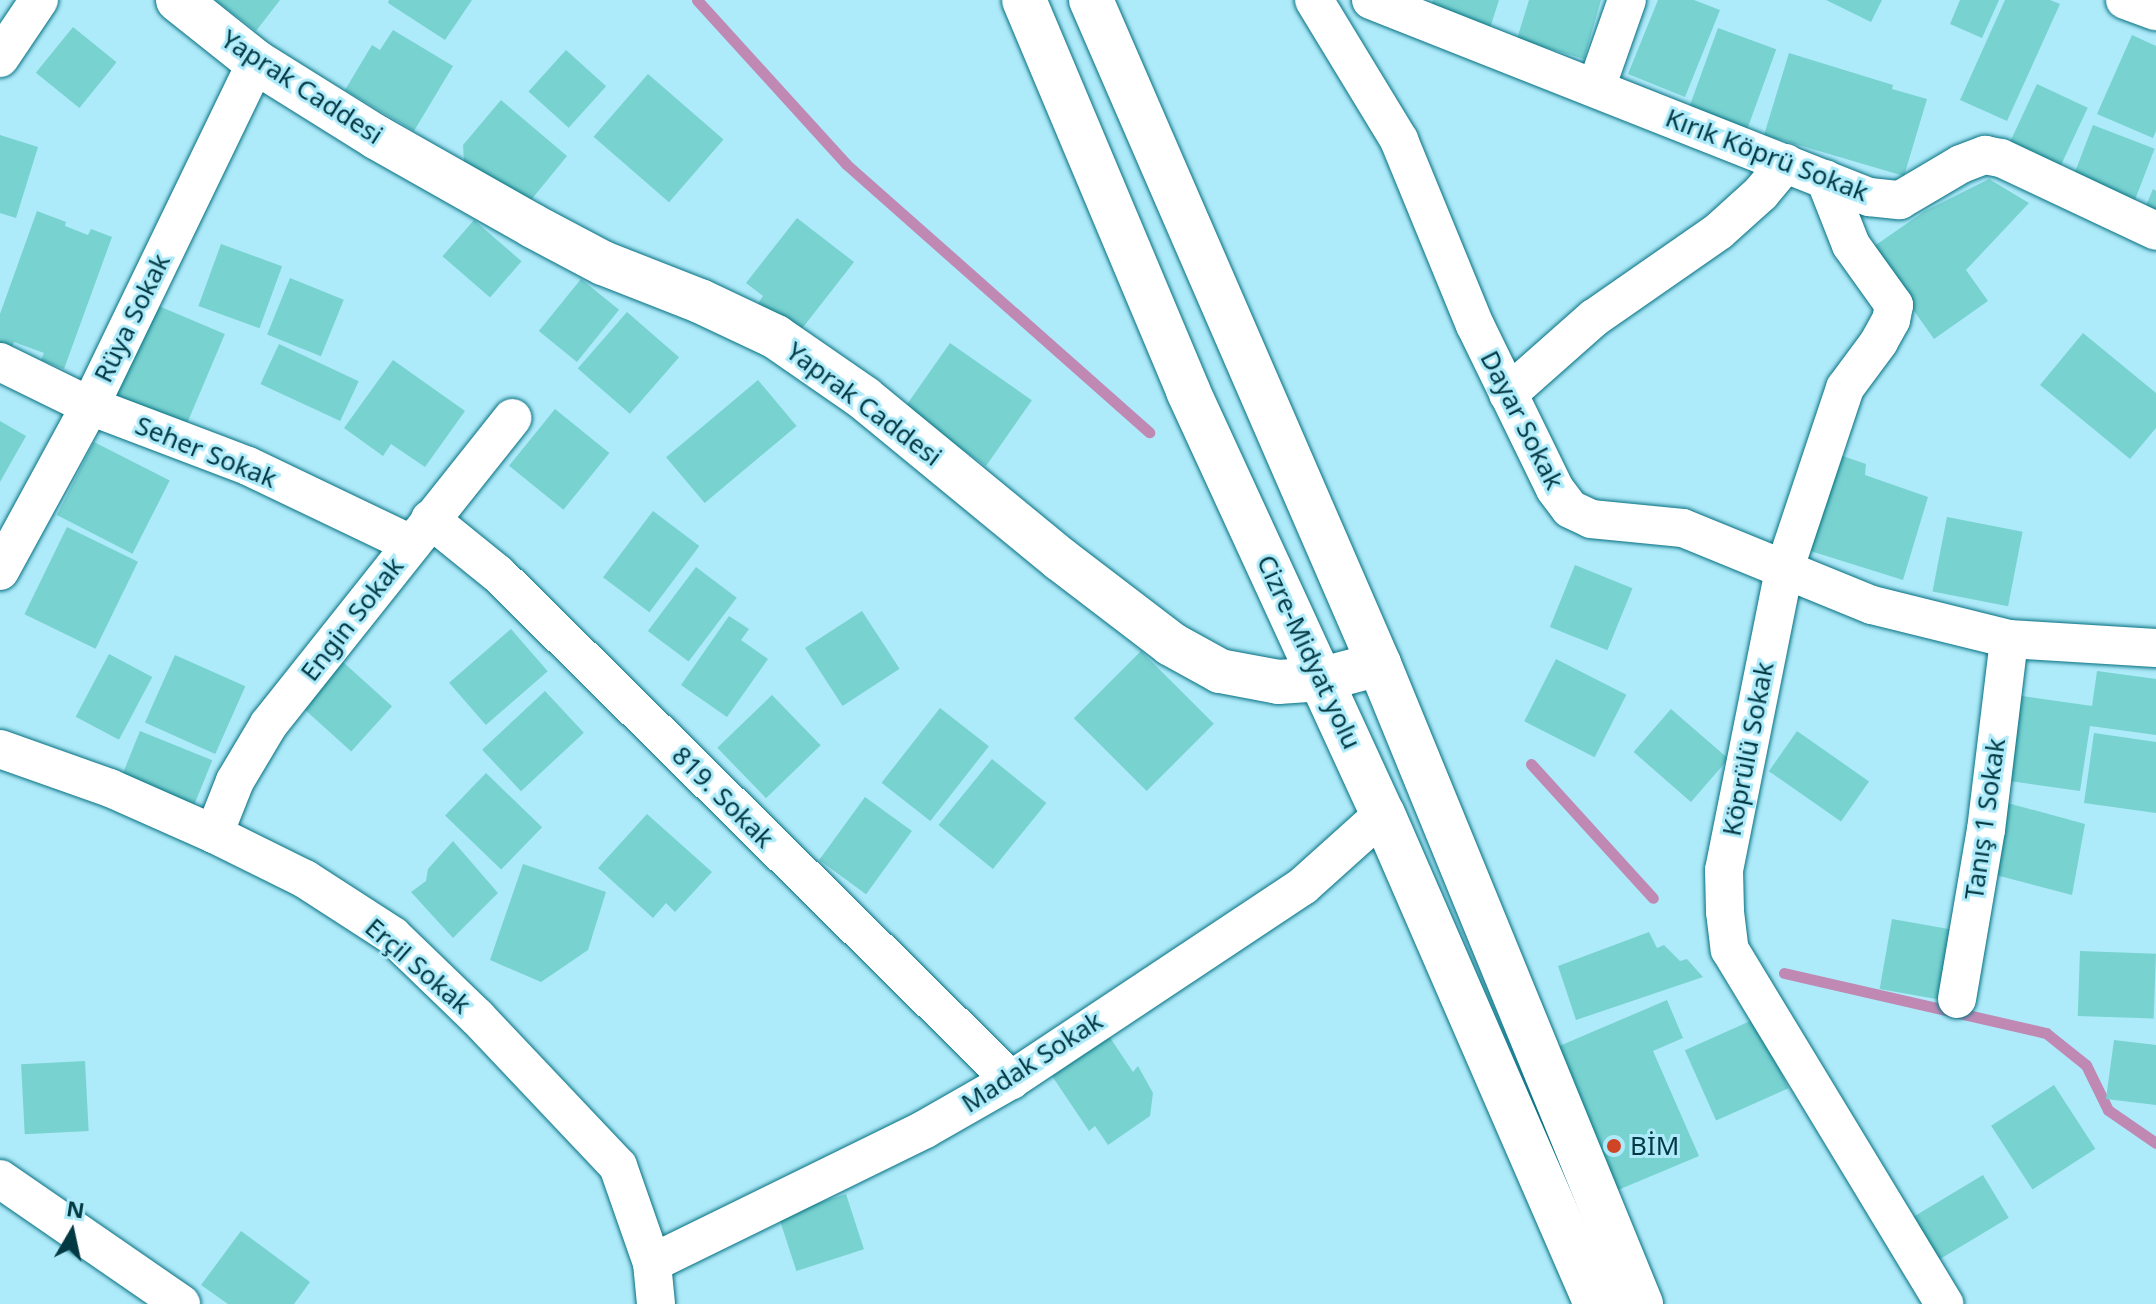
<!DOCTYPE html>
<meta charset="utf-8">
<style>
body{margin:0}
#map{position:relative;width:2156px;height:1304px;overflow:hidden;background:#aeebfa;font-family:"Noto Sans",sans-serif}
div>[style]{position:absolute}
.stream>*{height:11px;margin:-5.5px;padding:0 5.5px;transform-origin:5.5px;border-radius:5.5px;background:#bf89b4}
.building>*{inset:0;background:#78d2d0;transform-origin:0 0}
.roads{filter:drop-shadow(0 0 2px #067081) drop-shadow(0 0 2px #067081)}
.minor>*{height:38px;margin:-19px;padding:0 19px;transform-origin:19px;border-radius:19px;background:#fff}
.tertiary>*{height:44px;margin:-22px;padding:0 22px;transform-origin:22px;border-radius:22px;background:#fff}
.trunk>*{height:44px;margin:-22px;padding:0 22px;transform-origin:22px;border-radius:22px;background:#fff}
.dots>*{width:22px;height:22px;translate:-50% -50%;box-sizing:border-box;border:4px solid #aeebfa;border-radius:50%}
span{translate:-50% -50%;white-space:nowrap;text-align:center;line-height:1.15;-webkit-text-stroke:6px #aeebfa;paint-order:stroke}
.street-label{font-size:26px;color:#033943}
.poi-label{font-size:26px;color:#033943}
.left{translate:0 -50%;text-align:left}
.north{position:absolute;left:32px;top:1192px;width:80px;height:80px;-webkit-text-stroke:6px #aeebfa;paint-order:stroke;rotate:9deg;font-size:22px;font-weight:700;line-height:32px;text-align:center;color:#033943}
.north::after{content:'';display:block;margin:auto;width:28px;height:36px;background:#033943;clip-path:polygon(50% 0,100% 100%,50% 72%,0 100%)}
</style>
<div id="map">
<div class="stream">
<div style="left:697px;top:0;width:222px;rotate:47.7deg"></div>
<div style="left:846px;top:164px;width:405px;rotate:41.5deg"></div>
<div style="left:1531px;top:764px;width:181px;rotate:47.7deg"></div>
<div style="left:1784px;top:973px;width:269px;rotate:12.9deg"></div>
<div style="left:2046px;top:1033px;width:51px;rotate:38.7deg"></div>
<div style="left:2086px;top:1065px;width:50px;rotate:63.9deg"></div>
<div style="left:2108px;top:1110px;width:58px;rotate:34.5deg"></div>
</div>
<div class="building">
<div style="clip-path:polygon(215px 0,280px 0,256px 31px)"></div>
<div style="clip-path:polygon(389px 0,472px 0,445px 40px,388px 3px)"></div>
<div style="clip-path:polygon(1433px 0,1499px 0,1490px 28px,1431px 7px)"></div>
<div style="clip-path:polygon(1529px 0,1601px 0,1584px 59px,1517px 39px)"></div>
<div style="clip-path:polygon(1658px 0,1694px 0,1720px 10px,1685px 97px,1628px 74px)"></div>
<div style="clip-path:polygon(1826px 0,1882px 0,1871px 22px)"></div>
<div style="clip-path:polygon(1960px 0,1999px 0,1982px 38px,1950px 24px)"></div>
<div style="clip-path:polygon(2005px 0,2050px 0,2060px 4px,2007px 121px,1960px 100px)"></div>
<div style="left:73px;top:27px;width:56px;height:59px;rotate:39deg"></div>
<div style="left:1718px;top:28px;width:62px;height:84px;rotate:20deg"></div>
<div style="clip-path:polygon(393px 30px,453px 66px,414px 131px,345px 90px,372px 45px,380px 50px)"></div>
<div style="clip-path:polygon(2132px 35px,2156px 46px,2156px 131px,2153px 138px,2097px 114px)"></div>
<div style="left:566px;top:50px;width:54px;height:56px;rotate:42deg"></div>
<div style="clip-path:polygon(1789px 53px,1893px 85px,1892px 89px,1927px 99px,1904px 176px,1764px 135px)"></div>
<div style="left:648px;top:74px;width:100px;height:83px;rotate:41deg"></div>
<div style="left:2037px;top:84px;width:56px;height:68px;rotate:25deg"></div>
<div style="clip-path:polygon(501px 100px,567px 156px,522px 211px,464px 162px,463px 145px)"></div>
<div style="left:2093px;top:125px;width:66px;height:65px;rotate:21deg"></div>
<div style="clip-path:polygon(0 135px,38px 147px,16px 218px,0 213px)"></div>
<div style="clip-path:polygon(1989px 179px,2029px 203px,1966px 270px,1988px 301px,1934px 339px,1870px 249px,1925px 211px)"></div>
<div style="clip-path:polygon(2153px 189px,2156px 191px,2156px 222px,2142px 215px)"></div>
<div style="clip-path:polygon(37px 211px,66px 222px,65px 226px,88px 235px,91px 229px,112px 237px,64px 369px,41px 360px,44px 353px,14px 342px,11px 350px,0 346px,0 314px)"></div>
<div style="clip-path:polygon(797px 218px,854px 262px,797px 335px,757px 305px,763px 296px,746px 283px)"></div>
<div style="left:474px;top:220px;width:63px;height:48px;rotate:41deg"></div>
<div style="left:221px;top:244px;width:65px;height:66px;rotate:20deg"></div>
<div style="left:290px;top:278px;width:58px;height:61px;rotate:22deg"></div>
<div style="left:581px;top:279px;width:49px;height:67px;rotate:39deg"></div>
<div style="left:154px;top:304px;width:77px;height:100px;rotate:23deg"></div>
<div style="left:627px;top:312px;width:69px;height:75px;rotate:41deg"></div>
<div style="clip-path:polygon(2083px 333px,2156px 393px,2156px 428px,2130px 459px,2040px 385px)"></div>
<div style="left:950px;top:343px;width:100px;height:80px;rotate:35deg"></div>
<div style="left:279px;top:344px;width:88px;height:44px;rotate:25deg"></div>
<div style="clip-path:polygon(393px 360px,465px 411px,425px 467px,391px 444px,383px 456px,344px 428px)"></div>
<div style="left:758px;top:380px;width:60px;height:120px;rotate:50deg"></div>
<div style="left:555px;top:409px;width:70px;height:73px;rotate:39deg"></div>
<div style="clip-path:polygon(0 421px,26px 436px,0 482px)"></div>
<div style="left:94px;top:442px;width:85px;height:82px;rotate:27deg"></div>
<div style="clip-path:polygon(1834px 453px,1866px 464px,1865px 475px,1928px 497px,1903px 580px,1804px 549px)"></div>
<div style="left:653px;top:511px;width:58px;height:83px;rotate:37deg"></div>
<div style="left:1947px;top:517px;width:77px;height:76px;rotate:11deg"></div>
<div style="left:67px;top:527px;width:79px;height:97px;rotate:26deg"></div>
<div style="left:1575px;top:565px;width:62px;height:67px;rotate:22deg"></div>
<div style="left:696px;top:567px;width:51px;height:80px;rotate:37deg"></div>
<div style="left:862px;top:611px;width:69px;height:68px;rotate:57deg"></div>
<div style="clip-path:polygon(729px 616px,749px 629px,741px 640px,768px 659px,727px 717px,681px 685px)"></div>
<div style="left:511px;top:629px;width:56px;height:82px;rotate:49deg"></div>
<div style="left:1141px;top:651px;width:103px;height:95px;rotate:45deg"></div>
<div style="left:109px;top:654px;width:49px;height:71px;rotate:28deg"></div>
<div style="left:175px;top:655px;width:77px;height:74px;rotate:24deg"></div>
<div style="left:1556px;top:659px;width:79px;height:70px;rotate:27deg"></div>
<div style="left:343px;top:662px;width:66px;height:61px;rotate:42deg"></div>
<div style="clip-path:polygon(2097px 671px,2156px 679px,2156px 735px,2090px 726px,2080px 791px,2003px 780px,2015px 695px,2092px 706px)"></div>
<div style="left:545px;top:691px;width:57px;height:86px;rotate:47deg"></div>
<div style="left:772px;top:695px;width:70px;height:76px;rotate:46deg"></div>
<div style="left:940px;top:708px;width:62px;height:95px;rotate:38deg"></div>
<div style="left:1671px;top:709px;width:76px;height:57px;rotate:41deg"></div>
<div style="left:140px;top:731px;width:78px;height:53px;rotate:22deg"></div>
<div style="left:1797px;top:731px;width:88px;height:49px;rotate:35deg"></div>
<div style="clip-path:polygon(2094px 733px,2156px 742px,2156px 813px,2084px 803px)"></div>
<div style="left:992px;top:759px;width:70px;height:85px;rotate:39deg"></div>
<div style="left:486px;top:773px;width:78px;height:59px;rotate:44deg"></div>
<div style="left:865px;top:797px;width:58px;height:78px;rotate:36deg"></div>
<div style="clip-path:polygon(2004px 802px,2085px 824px,2072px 895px,1992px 874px)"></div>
<div style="clip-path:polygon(647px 814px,712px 872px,675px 912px,666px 903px,653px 918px,598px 868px)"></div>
<div style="clip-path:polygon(453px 841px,498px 893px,453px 938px,411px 892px,426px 881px,428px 869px)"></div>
<div style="clip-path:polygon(523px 864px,606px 892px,588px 950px,541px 982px,490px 960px)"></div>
<div style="left:1892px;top:919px;width:59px;height:71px;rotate:10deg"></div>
<div style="clip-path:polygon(1649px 932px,1657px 948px,1664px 945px,1680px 961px,1687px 959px,1703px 977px,1576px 1020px,1558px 966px)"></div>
<div style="left:2080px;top:951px;width:76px;height:65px;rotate:2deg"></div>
<div style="clip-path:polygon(1667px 1000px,1683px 1038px,1653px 1051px,1699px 1156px,1618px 1190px,1557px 1047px)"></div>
<div style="left:1757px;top:1018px;width:77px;height:79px;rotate:66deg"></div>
<div style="clip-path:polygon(1109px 1036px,1133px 1072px,1138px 1066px,1153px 1093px,1150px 1116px,1108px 1145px,1095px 1126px,1089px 1131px,1052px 1076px,1070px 1064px,1070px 1055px)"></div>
<div style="clip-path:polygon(2114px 1040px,2156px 1045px,2156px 1105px,2106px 1099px)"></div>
<div style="left:85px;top:1061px;width:70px;height:64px;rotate:87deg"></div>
<div style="left:2054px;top:1085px;width:76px;height:75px;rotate:57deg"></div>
<div style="left:1983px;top:1175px;width:50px;height:84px;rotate:59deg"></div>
<div style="left:846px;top:1194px;width:58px;height:71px;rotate:72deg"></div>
<div style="clip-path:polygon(241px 1231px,310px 1282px,294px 1304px,228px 1304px,201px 1285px)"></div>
</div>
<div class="roads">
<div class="minor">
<div style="left:1314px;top:0;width:164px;rotate:58.7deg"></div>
<div style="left:1399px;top:140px;width:200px;rotate:67.7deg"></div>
<div style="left:1475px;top:325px;width:182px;rotate:64deg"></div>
<div style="left:1555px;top:489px;width:25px;rotate:53deg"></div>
<div style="left:1570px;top:509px;width:23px;rotate:25deg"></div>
<div style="left:1591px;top:519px;width:92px;rotate:5.6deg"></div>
<div style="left:1683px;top:528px;width:204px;rotate:22.2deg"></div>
<div style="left:1872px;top:605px;width:141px;rotate:13.9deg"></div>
<div style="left:2009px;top:639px;width:147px;rotate:3.5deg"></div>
<div style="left:1371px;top:0;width:536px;rotate:21.58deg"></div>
<div style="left:1869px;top:197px;width:31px;rotate:6deg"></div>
<div style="left:1900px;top:200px;width:71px;rotate:-30.5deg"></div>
<div style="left:1961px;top:164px;width:26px;rotate:-21deg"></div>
<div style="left:1985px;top:155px;width:16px;rotate:11deg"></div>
<div style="left:2001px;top:158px;width:171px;rotate:25.2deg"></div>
<div style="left:2125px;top:0;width:33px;rotate:20deg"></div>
<div style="left:0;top:58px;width:70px;rotate:-56.1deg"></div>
<div style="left:1596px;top:88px;width:93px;rotate:-70.6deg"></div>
<div style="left:1825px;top:179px;width:71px;rotate:68.5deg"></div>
<div style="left:1851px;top:245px;width:74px;rotate:54.4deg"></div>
<div style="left:1894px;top:305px;width:15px;rotate:101deg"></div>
<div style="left:1891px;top:320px;width:25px;rotate:119deg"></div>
<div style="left:1879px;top:342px;width:57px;rotate:126.5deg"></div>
<div style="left:1845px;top:388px;width:192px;rotate:108.5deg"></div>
<div style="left:1784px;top:570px;width:306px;rotate:101.3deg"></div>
<div style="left:1724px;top:870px;width:42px;rotate:88.6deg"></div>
<div style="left:1725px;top:912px;width:38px;rotate:83deg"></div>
<div style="left:1730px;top:950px;width:414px;rotate:58.8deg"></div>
<div style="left:0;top:362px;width:100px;rotate:26.1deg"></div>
<div style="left:90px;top:406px;width:169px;rotate:20.8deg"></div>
<div style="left:248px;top:466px;width:181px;rotate:25.6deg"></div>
<div style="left:1508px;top:394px;width:115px;rotate:-41.5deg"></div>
<div style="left:1594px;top:318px;width:152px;rotate:-34.8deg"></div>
<div style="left:1719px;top:231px;width:57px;rotate:-42.1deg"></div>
<div style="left:1761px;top:193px;width:39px;rotate:-50deg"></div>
<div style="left:430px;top:519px;width:87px;rotate:39deg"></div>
<div style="left:498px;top:574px;width:721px;rotate:44.61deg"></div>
<div style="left:0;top:571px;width:188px;rotate:-61.4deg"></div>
<div style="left:90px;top:406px;width:382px;rotate:-64.2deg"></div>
<div style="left:0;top:749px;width:117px;rotate:19.5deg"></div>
<div style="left:110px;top:788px;width:114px;rotate:23.9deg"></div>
<div style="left:214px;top:834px;width:102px;rotate:26.3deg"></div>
<div style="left:305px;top:879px;width:105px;rotate:32.9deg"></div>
<div style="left:393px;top:936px;width:117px;rotate:44deg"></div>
<div style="left:477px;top:1017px;width:205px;rotate:46.6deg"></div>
<div style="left:618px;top:1166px;width:103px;rotate:70.7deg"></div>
<div style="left:652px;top:1263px;width:41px;rotate:84.4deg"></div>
<div style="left:214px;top:834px;width:57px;rotate:-68.4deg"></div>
<div style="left:235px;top:781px;width:66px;rotate:-59.2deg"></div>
<div style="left:269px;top:724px;width:391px;rotate:-51.5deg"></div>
<div style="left:1957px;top:999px;width:171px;rotate:-80.3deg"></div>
<div style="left:1986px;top:830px;width:192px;rotate:-83.1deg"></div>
<div style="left:0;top:1179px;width:220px;rotate:34.6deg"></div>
<div style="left:652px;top:1263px;width:304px;rotate:-26.1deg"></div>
<div style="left:925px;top:1129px;width:99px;rotate:-29.7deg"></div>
<div style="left:1011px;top:1080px;width:351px;rotate:-33.6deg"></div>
<div style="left:1303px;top:886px;width:108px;rotate:-42deg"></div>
</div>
<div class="tertiary">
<div style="left:178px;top:0;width:100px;rotate:38.5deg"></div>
<div style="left:256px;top:62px;width:142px;rotate:32deg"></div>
<div style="left:376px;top:137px;width:180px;rotate:29.5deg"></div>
<div style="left:533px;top:226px;width:79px;rotate:27.9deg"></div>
<div style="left:603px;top:263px;width:104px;rotate:21.4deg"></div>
<div style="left:700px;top:301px;width:84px;rotate:25.3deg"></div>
<div style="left:776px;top:337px;width:107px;rotate:34.7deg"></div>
<div style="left:864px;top:398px;width:254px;rotate:39.4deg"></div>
<div style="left:1060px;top:559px;width:140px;rotate:37.4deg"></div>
<div style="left:1171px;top:644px;width:56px;rotate:28.9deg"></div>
<div style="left:1220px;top:671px;width:59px;rotate:10.7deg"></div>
<div style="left:1278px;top:682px;width:45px;rotate:-3.8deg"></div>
<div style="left:1323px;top:679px;width:58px;rotate:-15deg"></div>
</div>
<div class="trunk">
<div style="left:1024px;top:0;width:424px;rotate:67.2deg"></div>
<div style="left:1188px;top:391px;width:466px;rotate:65.3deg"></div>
<div style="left:1383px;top:814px;width:534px;rotate:66.51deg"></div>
<div style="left:1091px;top:0;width:724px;rotate:66.55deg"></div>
<div style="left:1379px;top:664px;width:692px;rotate:67.74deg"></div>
</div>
</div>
<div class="dots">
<div style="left:1614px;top:1146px;background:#d04526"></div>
</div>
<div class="street-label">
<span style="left:302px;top:87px;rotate:33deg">Yaprak Caddesi</span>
<span style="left:1767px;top:155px;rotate:21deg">Kırık Köprü Sokak</span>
<span style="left:132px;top:318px;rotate:-64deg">Rüya Sokak</span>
<span style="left:864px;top:404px;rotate:37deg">Yaprak Caddesi</span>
<span style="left:1522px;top:420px;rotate:63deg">Dayar Sokak</span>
<span style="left:206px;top:452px;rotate:22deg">Seher Sokak</span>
<span style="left:352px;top:619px;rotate:-52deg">Engin Sokak</span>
<span style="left:1309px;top:652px;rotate:65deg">Cizre-Midyat yolu</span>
<span style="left:1748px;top:749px;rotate:-79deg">Köprülü Sokak</span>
<span style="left:723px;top:797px;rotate:45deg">819. Sokak</span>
<span style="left:1985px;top:819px;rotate:-82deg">Tanış 1 Sokak</span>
<span style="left:418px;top:966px;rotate:41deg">Erçil Sokak</span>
<span style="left:1032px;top:1062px;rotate:-33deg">Madak Sokak</span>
</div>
<div class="poi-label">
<span class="left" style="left:1630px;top:1146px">BİM</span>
</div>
<div class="north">N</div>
</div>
